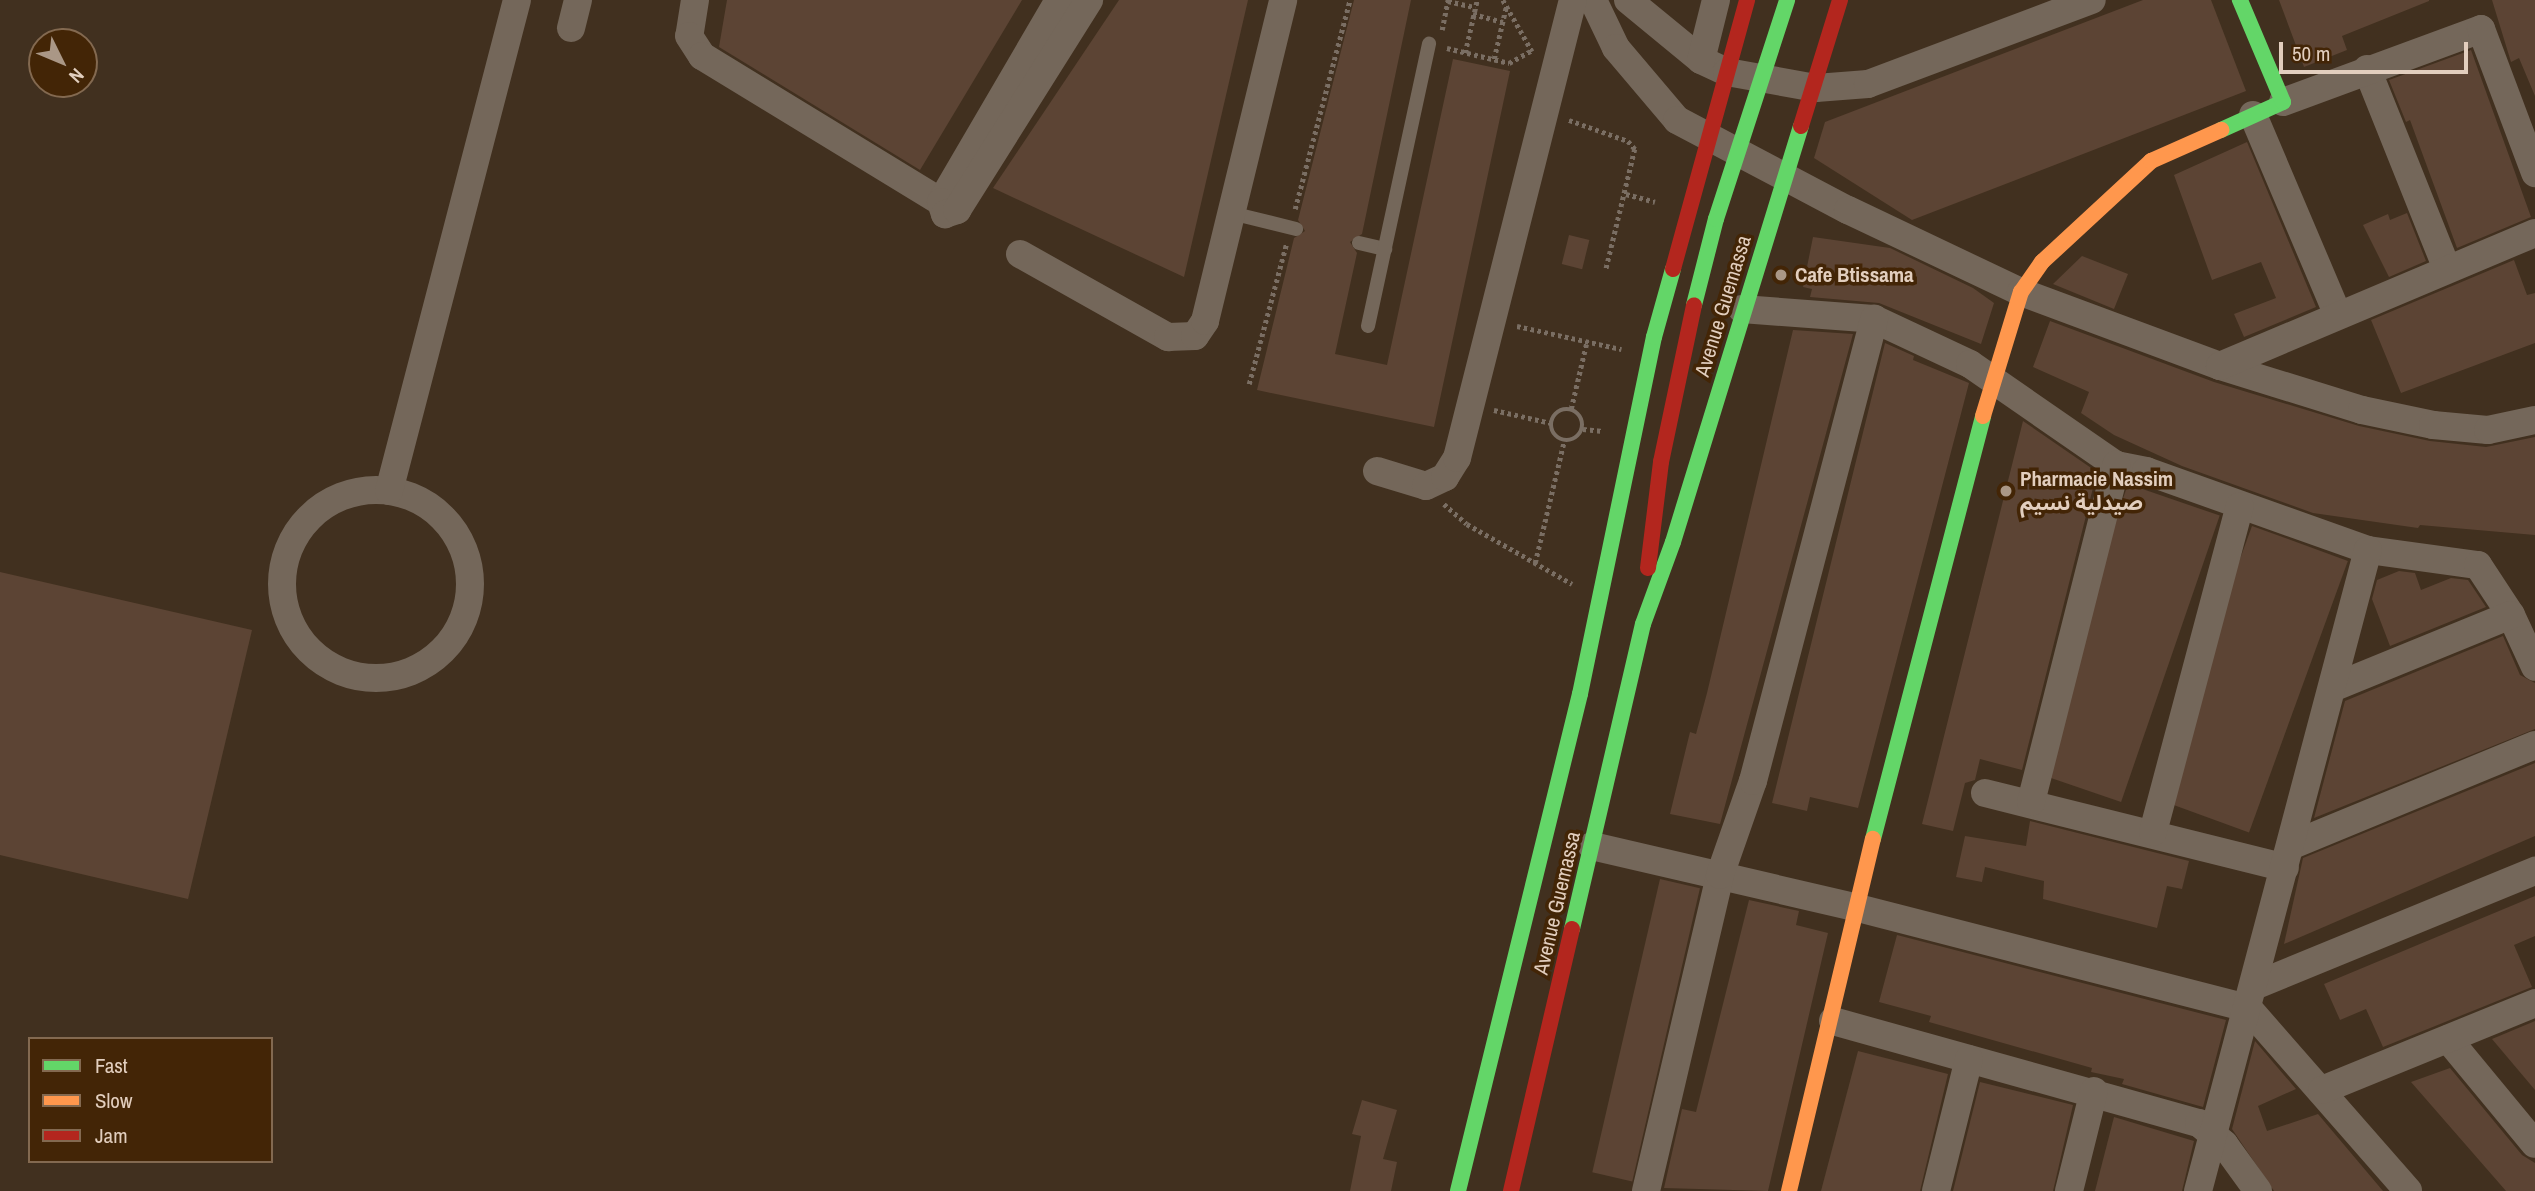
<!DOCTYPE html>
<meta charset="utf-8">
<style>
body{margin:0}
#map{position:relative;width:2535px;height:1191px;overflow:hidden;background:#41301f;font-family:"Archivo Narrow","Noto Sans Arabic",sans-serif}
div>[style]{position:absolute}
.building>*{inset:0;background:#5c4434;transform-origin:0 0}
.path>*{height:4.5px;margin-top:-2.25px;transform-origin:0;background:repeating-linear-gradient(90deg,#7a6e63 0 3.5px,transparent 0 7px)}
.path>.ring{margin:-2.25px;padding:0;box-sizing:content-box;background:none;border:4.5px solid #7a6e63;border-radius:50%}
.lane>*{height:14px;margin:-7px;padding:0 7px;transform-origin:7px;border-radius:7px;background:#74675a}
.street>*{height:28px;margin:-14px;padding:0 14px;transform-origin:14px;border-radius:14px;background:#74675a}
.street>.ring{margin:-14px;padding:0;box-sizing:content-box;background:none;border:28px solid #74675a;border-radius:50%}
.fast>*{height:16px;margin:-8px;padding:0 8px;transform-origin:8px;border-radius:8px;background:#63d668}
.slow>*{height:16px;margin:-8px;padding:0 8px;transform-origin:8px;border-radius:8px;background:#ff974d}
.jam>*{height:16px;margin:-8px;padding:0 8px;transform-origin:8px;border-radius:8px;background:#b3261e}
.dots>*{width:19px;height:19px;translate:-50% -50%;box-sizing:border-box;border:4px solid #432506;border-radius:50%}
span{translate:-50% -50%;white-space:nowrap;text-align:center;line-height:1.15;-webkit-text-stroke:7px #432506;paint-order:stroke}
.poi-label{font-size:21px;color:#e2cebe;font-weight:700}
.left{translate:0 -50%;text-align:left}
.street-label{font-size:21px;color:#e2cebe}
.legend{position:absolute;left:28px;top:1037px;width:245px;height:126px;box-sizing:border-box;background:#432506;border:2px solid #836950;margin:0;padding:9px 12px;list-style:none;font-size:21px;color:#e2cebe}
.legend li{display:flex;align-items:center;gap:14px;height:35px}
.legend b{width:35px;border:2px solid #836950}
.north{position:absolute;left:28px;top:28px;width:70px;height:70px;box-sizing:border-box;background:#432506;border:2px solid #836950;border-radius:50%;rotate:133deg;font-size:19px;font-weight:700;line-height:28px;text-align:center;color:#e2cebe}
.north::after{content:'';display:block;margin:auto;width:24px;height:32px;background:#aa9786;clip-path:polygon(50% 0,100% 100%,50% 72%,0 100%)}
.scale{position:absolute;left:2279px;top:42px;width:189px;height:32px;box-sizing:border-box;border:4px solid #e2cebe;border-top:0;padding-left:9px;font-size:21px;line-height:24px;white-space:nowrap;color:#e2cebe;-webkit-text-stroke:5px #432506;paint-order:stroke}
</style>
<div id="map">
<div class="building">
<div style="clip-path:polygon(727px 0,1022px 0,920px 170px,719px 47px)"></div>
<div style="clip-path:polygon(1119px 0,1248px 0,1184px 277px,993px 188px)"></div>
<div style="clip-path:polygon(1354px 0,1411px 0,1362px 234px,1350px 242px,1357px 253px,1335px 354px,1387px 365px,1453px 59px,1510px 71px,1434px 427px,1257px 390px,1294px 238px,1305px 231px,1298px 220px)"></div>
<div style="clip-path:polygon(2143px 0,2211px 0,2246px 91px,1912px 220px,1814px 158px,1825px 122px)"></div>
<div style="clip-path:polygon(2279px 0,2429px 0,2429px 1px,2342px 36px,2347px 50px,2304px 67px)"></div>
<div style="clip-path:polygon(2492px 0,2535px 0,2535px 96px,2519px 58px,2511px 62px)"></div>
<div style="clip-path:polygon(2471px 50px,2531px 217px,2457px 248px,2410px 120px,2406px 122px,2389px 80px)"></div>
<div style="clip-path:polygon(2247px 142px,2316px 307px,2244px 337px,2234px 314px,2276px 298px,2261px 262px,2212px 280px,2174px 175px)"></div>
<div style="clip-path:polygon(2407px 213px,2426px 261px,2389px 277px,2363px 225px,2388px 214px,2390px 220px)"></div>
<div style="left:1569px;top:235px;width:21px;height:30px;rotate:14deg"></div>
<div style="clip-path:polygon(1813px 237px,1890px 248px,1973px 288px,1994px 303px,1981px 344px,1879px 303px,1810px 297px,1812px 289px,1803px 287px)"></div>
<div style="clip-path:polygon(2082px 256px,2128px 274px,2114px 309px,2053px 284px)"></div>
<div style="clip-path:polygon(2514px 260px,2527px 295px,2535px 293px,2535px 343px,2401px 393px,2371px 320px)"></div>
<div style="clip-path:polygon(2050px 321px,2214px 382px,2359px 426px,2430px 441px,2486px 447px,2535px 437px,2535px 535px,2420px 525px,2418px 528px,2313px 513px,2182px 466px,2114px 435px,2081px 413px,2089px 392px,2033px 367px)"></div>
<div style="clip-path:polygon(1793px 330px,1853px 334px,1720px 824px,1670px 814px,1690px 732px,1696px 734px,1707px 693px)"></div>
<div style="clip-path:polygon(1885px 343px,1914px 356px,1913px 360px,1969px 383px,1858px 808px,1810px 797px,1807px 811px,1772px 803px)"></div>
<div style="clip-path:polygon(2023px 421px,2097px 472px,2022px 770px,1980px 759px,1975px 780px,1965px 783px,1953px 831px,1922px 824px)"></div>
<div style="left:2128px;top:484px;width:97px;height:303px;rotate:19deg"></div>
<div style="left:2252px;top:526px;width:102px;height:289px;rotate:20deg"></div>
<div style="clip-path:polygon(2399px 571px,2415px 573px,2421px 590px,2451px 578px,2468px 580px,2486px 607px,2390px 646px,2372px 599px,2377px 580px)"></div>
<div style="clip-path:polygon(0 572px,252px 630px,188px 899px,0 855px)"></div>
<div style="clip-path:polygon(2503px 636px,2520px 675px,2535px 683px,2535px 729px,2314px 818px,2345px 701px)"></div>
<div style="clip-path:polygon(2535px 763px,2535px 836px,2284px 944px,2303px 858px)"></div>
<div style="clip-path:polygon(2030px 821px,2189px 861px,2182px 889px,2167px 886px,2157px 928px,2043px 899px,2044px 881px,1985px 867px,1982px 882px,1956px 877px,1965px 836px,2026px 846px)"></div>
<div style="left:1660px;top:879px;width:41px;height:301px;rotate:13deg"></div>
<div style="clip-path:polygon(2535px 896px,2535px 936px,2514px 945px,2532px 987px,2383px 1047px,2366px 1009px,2340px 1020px,2324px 984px)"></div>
<div style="clip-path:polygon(1749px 900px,1799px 911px,1796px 925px,1828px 933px,1768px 1191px,1664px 1188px,1682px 1109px,1696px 1112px)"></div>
<div style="clip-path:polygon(1897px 935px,2226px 1020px,2203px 1107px,2122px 1084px,2124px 1079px,2091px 1072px,2092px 1068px,1929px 1022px,1931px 1016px,1879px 1002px)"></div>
<div style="clip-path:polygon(2535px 1021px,2535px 1090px,2492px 1039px)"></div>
<div style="clip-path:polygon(2255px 1041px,2296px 1089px,2258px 1106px,2267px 1131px,2318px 1114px,2383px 1191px,2274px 1191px,2232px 1129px)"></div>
<div style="clip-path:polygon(1858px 1051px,1948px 1074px,1920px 1191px,1821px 1191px)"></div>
<div style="clip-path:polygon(2450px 1068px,2522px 1155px,2535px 1163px,2535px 1191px,2506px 1191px,2411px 1082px)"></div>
<div style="clip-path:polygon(1980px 1082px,2073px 1105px,2053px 1191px,1953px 1191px)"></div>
<div style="clip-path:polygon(1362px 1100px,1397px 1110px,1383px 1159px,1397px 1162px,1391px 1191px,1350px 1191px,1361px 1136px,1352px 1134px)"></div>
<div style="clip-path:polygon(2114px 1117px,2194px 1141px,2182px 1191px,2095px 1191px)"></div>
</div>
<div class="path">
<div style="left:1503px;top:0;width:59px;rotate:60.4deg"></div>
<div style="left:1448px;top:1px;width:28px;rotate:13deg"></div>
<div style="left:1473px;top:14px;width:31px;rotate:15deg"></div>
<div style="left:1442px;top:30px;width:31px;rotate:-79deg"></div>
<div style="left:1447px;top:48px;width:64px;rotate:13.6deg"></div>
<div style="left:1509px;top:63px;width:26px;rotate:-29deg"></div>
<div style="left:1465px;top:53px;width:54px;rotate:-77.2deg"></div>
<div style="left:1494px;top:59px;width:53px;rotate:-77deg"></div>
<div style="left:1569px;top:120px;width:63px;rotate:19.6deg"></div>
<div style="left:1628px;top:141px;width:11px;rotate:49deg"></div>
<div style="left:1635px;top:149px;width:124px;rotate:103.5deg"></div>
<div style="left:1626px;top:194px;width:30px;rotate:15deg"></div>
<div style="left:1295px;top:209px;width:216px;rotate:-75.3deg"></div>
<div style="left:1517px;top:326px;width:107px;rotate:12.5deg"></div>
<div style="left:1249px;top:384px;width:144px;rotate:-75.1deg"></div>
<div class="ring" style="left:1551px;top:409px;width:27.5px;height:27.5px"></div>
<div style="left:1571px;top:409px;width:70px;rotate:-76.8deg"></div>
<div style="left:1494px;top:410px;width:58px;rotate:12.8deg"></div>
<div style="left:1583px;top:429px;width:20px;rotate:6deg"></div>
<div style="left:1444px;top:504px;width:30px;rotate:41deg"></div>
<div style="left:1467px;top:524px;width:121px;rotate:29.7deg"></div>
<div style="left:1535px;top:563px;width:125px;rotate:-76.6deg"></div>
</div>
<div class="lane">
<div style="left:1231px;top:213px;width:67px;rotate:13.8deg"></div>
<div style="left:1359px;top:243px;width:27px;rotate:13deg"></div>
<div style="left:1368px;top:326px;width:289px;rotate:-77.8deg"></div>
</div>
<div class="street">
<div style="left:695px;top:0;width:36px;rotate:99deg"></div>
<div style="left:689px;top:36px;width:24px;rotate:57deg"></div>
<div style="left:702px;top:56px;width:280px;rotate:31.4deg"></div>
<div style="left:1059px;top:0;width:234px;rotate:120.3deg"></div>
<div style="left:941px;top:202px;width:13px;rotate:72deg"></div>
<div style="left:945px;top:214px;width:13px;rotate:-18deg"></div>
<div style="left:957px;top:210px;width:248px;rotate:-57.8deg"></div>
<div style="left:1593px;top:0;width:53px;rotate:64.4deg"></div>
<div style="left:1616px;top:48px;width:94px;rotate:49.7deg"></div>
<div style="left:1677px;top:120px;width:193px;rotate:27.8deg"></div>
<div style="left:1848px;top:210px;width:191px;rotate:25.4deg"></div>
<div style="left:2021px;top:292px;width:212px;rotate:20.4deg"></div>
<div style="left:2220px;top:366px;width:149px;rotate:17.2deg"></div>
<div style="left:2362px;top:410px;width:73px;rotate:11.9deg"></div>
<div style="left:2433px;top:425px;width:55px;rotate:5.2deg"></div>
<div style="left:2488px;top:430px;width:48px;rotate:-12deg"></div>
<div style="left:1628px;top:0;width:94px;rotate:39.4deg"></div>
<div style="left:1701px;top:60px;width:29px;rotate:25deg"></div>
<div style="left:1727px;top:72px;width:90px;rotate:10.2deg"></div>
<div style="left:1816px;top:88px;width:52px;rotate:-4.4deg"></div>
<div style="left:1868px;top:84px;width:239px;rotate:-20.6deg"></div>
<div style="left:571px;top:28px;width:29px;rotate:-76deg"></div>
<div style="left:1701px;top:60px;width:62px;rotate:-76deg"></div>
<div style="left:2367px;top:69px;width:215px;rotate:68.2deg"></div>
<div style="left:2283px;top:102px;width:211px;rotate:-20.2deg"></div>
<div style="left:2481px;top:29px;width:154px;rotate:69.4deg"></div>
<div style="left:2253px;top:115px;width:215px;rotate:67deg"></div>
<div style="left:1020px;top:254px;width:170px;rotate:29.3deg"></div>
<div style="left:1168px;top:337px;width:27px;rotate:-2deg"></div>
<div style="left:1195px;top:336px;width:18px;rotate:-56deg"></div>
<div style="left:1205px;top:321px;width:330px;rotate:-76.3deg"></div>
<div style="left:1742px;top:309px;width:132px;rotate:4.3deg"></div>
<div style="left:1874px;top:319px;width:106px;rotate:25.1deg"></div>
<div style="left:1970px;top:364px;width:178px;rotate:34.7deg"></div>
<div style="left:2116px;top:465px;width:31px;rotate:11deg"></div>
<div style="left:2146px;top:471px;width:236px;rotate:19.6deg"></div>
<div style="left:2368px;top:550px;width:111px;rotate:7.8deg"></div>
<div style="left:2478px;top:565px;width:60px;rotate:56.6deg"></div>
<div style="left:2511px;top:615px;width:57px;rotate:65.2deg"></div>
<div style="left:2220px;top:366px;width:342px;rotate:-22.9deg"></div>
<div style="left:1377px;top:471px;width:51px;rotate:17deg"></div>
<div style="left:1426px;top:486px;width:21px;rotate:-25deg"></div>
<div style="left:1445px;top:477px;width:22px;rotate:-58deg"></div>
<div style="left:1457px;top:458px;width:472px;rotate:-75.8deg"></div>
<div class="ring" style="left:282px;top:490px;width:160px;height:160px"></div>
<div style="left:389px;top:491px;width:507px;rotate:-75.39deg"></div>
<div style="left:2332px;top:688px;width:193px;rotate:-22.2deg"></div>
<div style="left:1985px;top:793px;width:309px;rotate:14deg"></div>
<div style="left:2031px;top:802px;width:348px;rotate:-75.8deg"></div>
<div style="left:2153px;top:832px;width:337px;rotate:-75.1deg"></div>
<div style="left:1592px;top:846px;width:273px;rotate:13.1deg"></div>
<div style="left:1858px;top:908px;width:403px;rotate:14.4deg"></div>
<div style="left:2248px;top:1008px;width:243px;rotate:48.8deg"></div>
<div style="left:2290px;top:846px;width:265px;rotate:-22.4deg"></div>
<div style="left:2254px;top:986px;width:304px;rotate:-22.3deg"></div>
<div style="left:1833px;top:1021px;width:380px;rotate:15.6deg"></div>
<div style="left:2199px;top:1123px;width:33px;rotate:40deg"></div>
<div style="left:2224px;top:1144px;width:58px;rotate:54.1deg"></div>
<div style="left:2448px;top:1039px;width:136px;rotate:50.4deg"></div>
<div style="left:2322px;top:1090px;width:230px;rotate:-22.2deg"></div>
<div style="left:1646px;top:1191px;width:325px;rotate:-76.8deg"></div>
<div style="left:1720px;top:875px;width:100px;rotate:-70.7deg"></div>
<div style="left:1753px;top:781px;width:478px;rotate:-75.3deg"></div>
<div style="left:1936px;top:1191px;width:136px;rotate:-76deg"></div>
<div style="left:2069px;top:1191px;width:103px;rotate:-76deg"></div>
<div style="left:2198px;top:1191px;width:663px;rotate:-75.15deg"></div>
</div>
<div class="fast">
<div style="left:2221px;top:130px;width:68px;rotate:-24.3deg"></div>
<div style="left:2283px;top:102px;width:111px;rotate:-112.9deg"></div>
<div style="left:1694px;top:305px;width:89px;rotate:-75.7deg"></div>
<div style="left:1716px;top:219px;width:230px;rotate:-72deg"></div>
<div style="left:1873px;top:839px;width:437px;rotate:-75.4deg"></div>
<div style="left:1572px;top:929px;width:313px;rotate:-76.9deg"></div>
<div style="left:1643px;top:624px;width:87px;rotate:-69.9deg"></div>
<div style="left:1673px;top:542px;width:435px;rotate:-72.9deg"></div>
<div style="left:1458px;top:1191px;width:512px;rotate:-76.21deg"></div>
<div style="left:1580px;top:694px;width:365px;rotate:-78.3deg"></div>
<div style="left:1654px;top:337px;width:71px;rotate:-74.4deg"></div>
</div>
<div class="slow">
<div style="left:1983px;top:416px;width:130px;rotate:-73deg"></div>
<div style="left:2021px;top:292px;width:37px;rotate:-55deg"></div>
<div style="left:2042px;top:262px;width:149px;rotate:-42.8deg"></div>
<div style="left:2151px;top:161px;width:77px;rotate:-23.9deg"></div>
<div style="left:1789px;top:1191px;width:362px;rotate:-76.6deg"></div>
</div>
<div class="jam">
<div style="left:1801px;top:126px;width:132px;rotate:-72.8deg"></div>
<div style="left:1673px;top:269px;width:279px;rotate:-74.6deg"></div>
<div style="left:1648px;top:568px;width:107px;rotate:-83deg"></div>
<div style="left:1661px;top:462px;width:160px;rotate:-78.1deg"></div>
<div style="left:1511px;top:1191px;width:269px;rotate:-76.9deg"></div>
</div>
<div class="dots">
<div style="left:1781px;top:275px;background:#aa9786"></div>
<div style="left:2006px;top:491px;background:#aa9786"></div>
</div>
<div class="poi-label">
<span class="left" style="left:1795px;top:275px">Cafe Btissama</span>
<span class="left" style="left:2020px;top:491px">Pharmacie Nassim<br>صيدلية نسيم</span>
</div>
<div class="street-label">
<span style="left:1723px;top:306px;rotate:-73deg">Avenue Guemassa</span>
<span style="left:1557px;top:903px;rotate:-77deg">Avenue Guemassa</span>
</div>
<ul class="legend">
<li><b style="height:9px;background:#63d668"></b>Fast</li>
<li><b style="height:9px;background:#ff974d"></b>Slow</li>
<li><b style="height:9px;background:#b3261e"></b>Jam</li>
</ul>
<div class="north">N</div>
<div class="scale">50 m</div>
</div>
